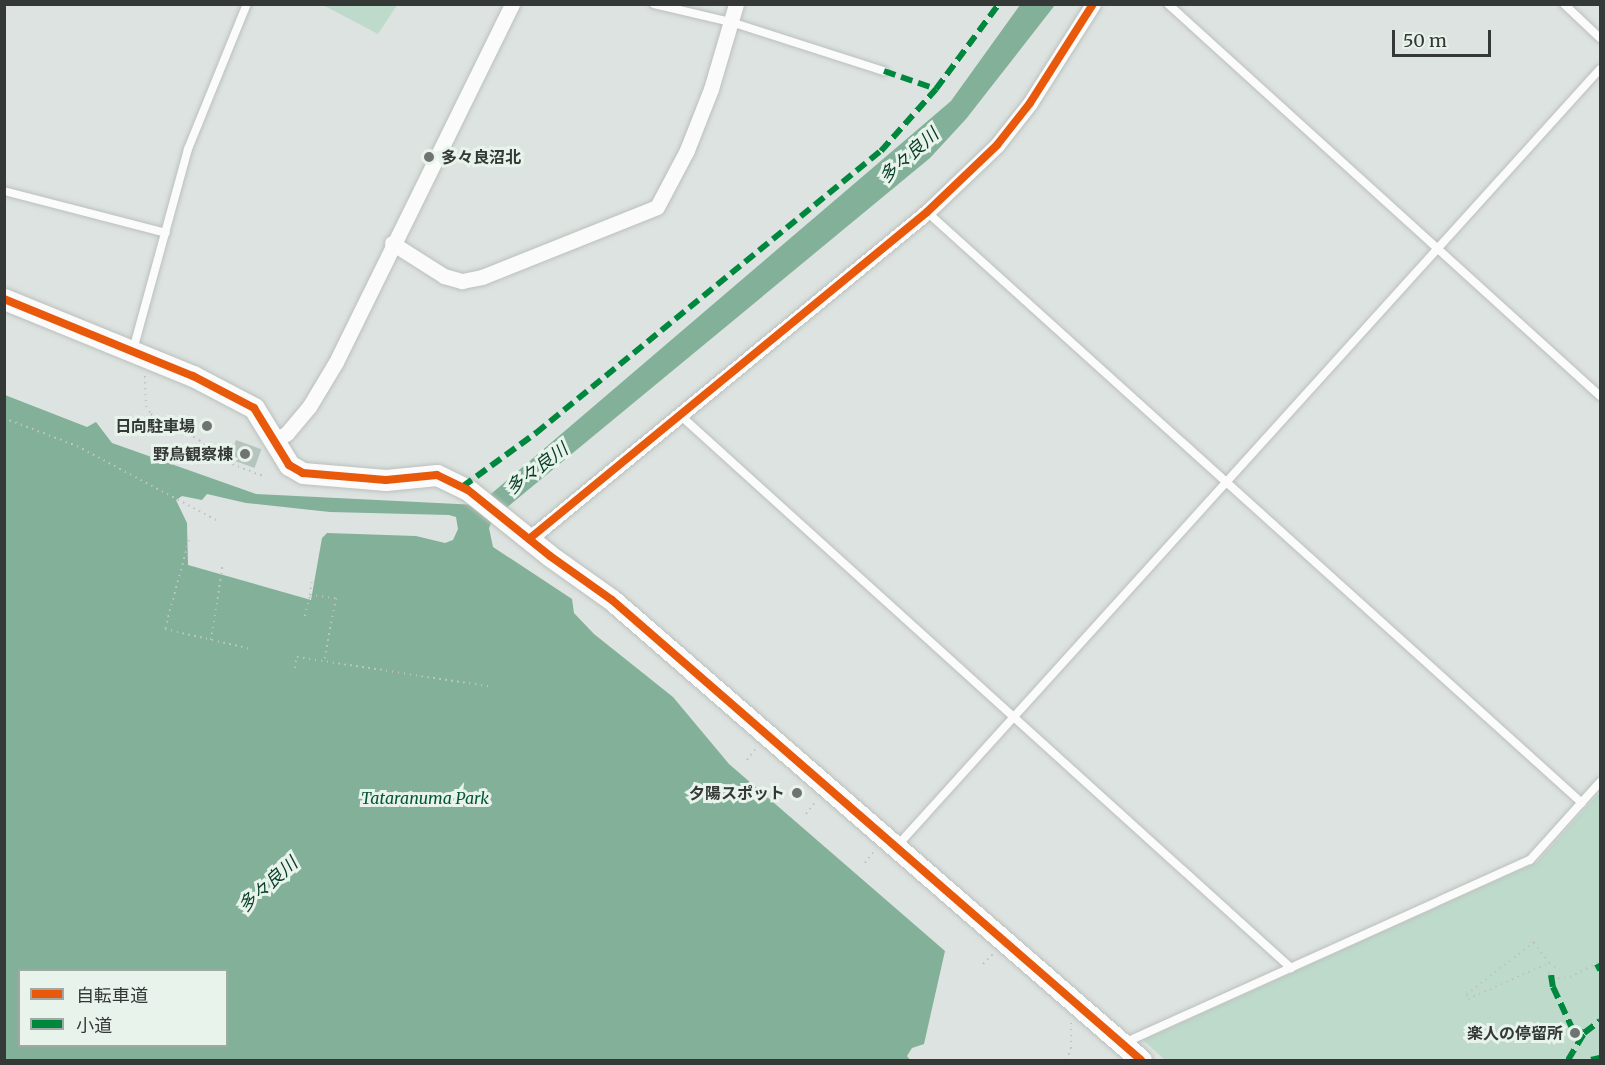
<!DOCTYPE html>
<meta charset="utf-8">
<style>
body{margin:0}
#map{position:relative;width:1605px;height:1065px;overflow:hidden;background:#dde3e0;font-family:Merriweather,"Noto Sans JP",serif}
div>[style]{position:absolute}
.green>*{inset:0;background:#bedacb}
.water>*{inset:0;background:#83b099}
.building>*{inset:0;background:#b5c4bc;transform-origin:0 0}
.path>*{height:2px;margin-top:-1px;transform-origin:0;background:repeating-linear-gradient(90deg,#c0c2c1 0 1.5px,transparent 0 6px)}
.roads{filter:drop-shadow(0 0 2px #bbc0bd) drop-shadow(0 0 2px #bbc0bd)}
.lane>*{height:8px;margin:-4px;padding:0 4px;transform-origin:4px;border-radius:4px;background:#fafbfa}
.street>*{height:15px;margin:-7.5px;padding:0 7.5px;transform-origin:7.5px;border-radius:7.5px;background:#fafbfa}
.secondary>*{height:21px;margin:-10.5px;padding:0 10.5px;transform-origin:10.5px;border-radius:10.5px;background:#fafbfa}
.quiet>*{height:6px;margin-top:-3px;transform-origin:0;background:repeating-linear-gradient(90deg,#00873e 0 12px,transparent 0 18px)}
.cycleway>*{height:8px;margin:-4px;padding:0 4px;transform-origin:4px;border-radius:4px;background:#e8590c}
.dots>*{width:16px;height:16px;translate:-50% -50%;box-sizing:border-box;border:3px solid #e8f3ec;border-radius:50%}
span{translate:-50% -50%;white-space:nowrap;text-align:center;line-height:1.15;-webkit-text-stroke:6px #e8f3ec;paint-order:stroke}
.poi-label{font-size:16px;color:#343836;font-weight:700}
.left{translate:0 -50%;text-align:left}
.right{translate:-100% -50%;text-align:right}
.park-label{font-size:16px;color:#045637;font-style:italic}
.water-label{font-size:18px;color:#063c26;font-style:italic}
.frame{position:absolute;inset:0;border:6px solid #343836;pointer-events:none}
.legend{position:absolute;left:18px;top:969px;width:210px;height:78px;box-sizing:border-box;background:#e8f3ec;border:2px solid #a0a8a3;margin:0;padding:8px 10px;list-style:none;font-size:18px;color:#343836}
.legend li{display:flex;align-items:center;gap:12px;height:30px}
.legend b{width:30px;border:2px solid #a0a8a3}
.scale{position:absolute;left:1392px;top:30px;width:99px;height:27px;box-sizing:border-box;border:3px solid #343836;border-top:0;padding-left:8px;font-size:18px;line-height:21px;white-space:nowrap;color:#343836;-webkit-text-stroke:4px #e8f3ec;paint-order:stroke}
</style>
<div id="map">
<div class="green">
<div style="clip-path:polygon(323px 5px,397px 5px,378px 34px)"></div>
<div style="clip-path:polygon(1600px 792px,1600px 1060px,1165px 1060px,1143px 1040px,1537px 862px)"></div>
</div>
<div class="water">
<div style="clip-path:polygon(evenodd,1020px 5px,1055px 5px,966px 119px,930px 158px,493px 519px,489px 528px,493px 547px,572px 599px,574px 613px,594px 634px,673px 697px,729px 764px,945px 951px,924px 1044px,912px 1048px,907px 1056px,910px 1060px,5px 1060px,5px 395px,87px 427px,96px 422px,112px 443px,256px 494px,478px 505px,951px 101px,1020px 5px,207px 494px,246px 503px,330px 512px,449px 515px,456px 517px,458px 529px,453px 540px,445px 543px,416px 536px,327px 533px,322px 538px,311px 600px,188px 565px,187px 523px,176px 500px,182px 496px,202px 500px,207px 494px,1020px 5px,20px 970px,226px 970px,226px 1046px,20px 1046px,20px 970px)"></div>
</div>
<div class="building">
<div style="left:236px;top:440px;width:27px;height:20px;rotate:20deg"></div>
</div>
<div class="path">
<div style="left:145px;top:376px;width:30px;rotate:88deg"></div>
<div style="left:146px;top:406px;width:9px;rotate:58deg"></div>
<div style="left:151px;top:414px;width:55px;rotate:28.4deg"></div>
<div style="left:199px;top:440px;width:30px;rotate:42deg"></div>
<div style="left:221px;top:460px;width:48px;rotate:20.7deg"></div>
<div style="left:4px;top:418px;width:78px;rotate:21deg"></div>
<div style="left:77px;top:446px;width:160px;rotate:28deg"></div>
<div style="left:189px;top:540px;width:92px;rotate:105.1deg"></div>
<div style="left:165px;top:629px;width:88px;rotate:13.1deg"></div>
<div style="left:310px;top:595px;width:14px;rotate:-82deg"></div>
<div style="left:305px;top:616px;width:22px;rotate:-77deg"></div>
<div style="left:310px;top:595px;width:26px;rotate:7deg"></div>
<div style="left:336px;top:598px;width:64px;rotate:100.8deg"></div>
<div style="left:211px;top:640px;width:78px;rotate:-81.1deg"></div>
<div style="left:295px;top:668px;width:11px;rotate:-80deg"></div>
<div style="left:297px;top:657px;width:197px;rotate:8.7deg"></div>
<div style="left:747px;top:760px;width:16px;rotate:-52deg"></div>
<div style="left:806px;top:814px;width:16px;rotate:-52deg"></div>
<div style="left:865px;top:863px;width:15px;rotate:-53deg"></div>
<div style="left:1549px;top:963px;width:26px;rotate:-126deg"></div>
<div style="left:1534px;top:942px;width:86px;rotate:142.1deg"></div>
<div style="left:1466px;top:995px;width:4px;rotate:63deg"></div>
<div style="left:1468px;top:999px;width:89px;rotate:-24deg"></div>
<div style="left:1549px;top:963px;width:9px;rotate:36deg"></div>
<div style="left:983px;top:964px;width:14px;rotate:-45deg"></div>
<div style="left:1548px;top:973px;width:11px;rotate:27deg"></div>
<div style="left:1558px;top:978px;width:12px;rotate:-5deg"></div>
<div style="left:1570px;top:977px;width:34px;rotate:-27deg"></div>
<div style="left:1066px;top:1060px;width:13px;rotate:-67deg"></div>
<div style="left:1071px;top:1048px;width:26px;rotate:-90deg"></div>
</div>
<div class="roads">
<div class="lane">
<div style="left:654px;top:4px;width:79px;rotate:13.2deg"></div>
<div style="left:731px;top:22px;width:161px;rotate:17.8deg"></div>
<div style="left:1168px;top:4px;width:583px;rotate:42.22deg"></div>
<div style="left:1564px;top:4px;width:50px;rotate:43.4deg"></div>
<div style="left:4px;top:191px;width:167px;rotate:14.5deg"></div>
<div style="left:927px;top:212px;width:882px;rotate:42.06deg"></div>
<div style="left:133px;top:350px;width:208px;rotate:-74.7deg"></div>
<div style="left:188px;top:149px;width:157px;rotate:-67.9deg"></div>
<div style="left:681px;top:416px;width:823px;rotate:42.14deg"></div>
<div style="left:897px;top:846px;width:1048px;rotate:-47.86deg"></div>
<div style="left:1124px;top:1043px;width:445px;rotate:-24.3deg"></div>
<div style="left:1530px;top:860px;width:105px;rotate:-48.1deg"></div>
</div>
<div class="street">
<div style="left:392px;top:243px;width:62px;rotate:32.4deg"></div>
<div style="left:444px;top:276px;width:19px;rotate:16deg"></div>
<div style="left:462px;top:281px;width:20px;rotate:-11deg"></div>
<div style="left:482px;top:277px;width:188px;rotate:-21.8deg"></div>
<div style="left:657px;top:207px;width:64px;rotate:-62.2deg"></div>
<div style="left:687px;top:150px;width:66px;rotate:-68.5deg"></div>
<div style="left:711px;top:89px;width:89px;rotate:-73.6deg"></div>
<div style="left:276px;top:440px;width:13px;rotate:-32deg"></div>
<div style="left:287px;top:433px;width:34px;rotate:-50deg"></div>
<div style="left:309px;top:407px;width:52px;rotate:-59deg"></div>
<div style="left:336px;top:362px;width:399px;rotate:-63.8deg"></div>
<div style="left:529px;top:539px;width:515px;rotate:-39.41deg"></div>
<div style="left:927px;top:212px;width:97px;rotate:-43.7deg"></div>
<div style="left:997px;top:145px;width:53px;rotate:-51.8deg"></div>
<div style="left:1030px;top:103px;width:117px;rotate:-57.5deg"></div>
</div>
<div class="secondary">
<div style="left:4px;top:299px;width:204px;rotate:22.2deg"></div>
<div style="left:193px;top:376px;width:69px;rotate:27.7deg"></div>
<div style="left:254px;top:408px;width:67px;rotate:58.4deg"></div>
<div style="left:289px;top:465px;width:16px;rotate:30deg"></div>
<div style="left:303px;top:473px;width:83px;rotate:4.8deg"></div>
<div style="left:386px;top:480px;width:51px;rotate:-5.6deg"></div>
<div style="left:437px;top:475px;width:34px;rotate:26deg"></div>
<div style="left:468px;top:490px;width:105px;rotate:38.8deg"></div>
<div style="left:550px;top:556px;width:76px;rotate:35.4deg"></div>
<div style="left:612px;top:600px;width:701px;rotate:41.01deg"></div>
</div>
</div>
<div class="quiet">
<div style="left:884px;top:71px;width:55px;rotate:19.1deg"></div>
<div style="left:462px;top:487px;width:92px;rotate:-36.1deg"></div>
<div style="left:536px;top:433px;width:446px;rotate:-39.3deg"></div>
<div style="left:881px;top:151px;width:83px;rotate:-48.4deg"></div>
<div style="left:936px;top:89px;width:106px;rotate:-53.5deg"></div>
<div style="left:1597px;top:964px;width:7px;rotate:63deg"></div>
<div style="left:1551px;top:975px;width:12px;rotate:81deg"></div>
<div style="left:1553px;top:987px;width:45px;rotate:65.1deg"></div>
<div style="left:1572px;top:1028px;width:13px;rotate:23deg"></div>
<div style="left:1568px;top:1060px;width:31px;rotate:-59deg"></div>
<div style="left:1584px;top:1033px;width:20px;rotate:-37deg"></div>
<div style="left:1591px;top:1060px;width:9px;rotate:-13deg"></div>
</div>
<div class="cycleway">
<div style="left:4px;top:299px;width:204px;rotate:22.2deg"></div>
<div style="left:193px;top:376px;width:69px;rotate:27.7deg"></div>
<div style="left:254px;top:408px;width:67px;rotate:58.4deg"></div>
<div style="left:289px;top:465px;width:16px;rotate:30deg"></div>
<div style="left:303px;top:473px;width:83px;rotate:4.8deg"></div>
<div style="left:386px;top:480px;width:51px;rotate:-5.6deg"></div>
<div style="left:437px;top:475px;width:34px;rotate:26deg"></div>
<div style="left:468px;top:490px;width:105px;rotate:38.8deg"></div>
<div style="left:550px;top:556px;width:76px;rotate:35.4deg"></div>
<div style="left:612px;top:600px;width:701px;rotate:41.01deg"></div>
<div style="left:529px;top:539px;width:515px;rotate:-39.41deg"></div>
<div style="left:927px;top:212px;width:97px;rotate:-43.7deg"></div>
<div style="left:997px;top:145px;width:53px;rotate:-51.8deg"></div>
<div style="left:1030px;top:103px;width:117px;rotate:-57.5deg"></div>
</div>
<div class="dots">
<div style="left:429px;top:157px;background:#6f7472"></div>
<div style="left:207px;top:426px;background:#6f7472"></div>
<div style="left:245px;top:454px;background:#6f7472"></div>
<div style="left:797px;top:793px;background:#6f7472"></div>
<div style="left:1575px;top:1033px;background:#6f7472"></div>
</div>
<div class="poi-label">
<span class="left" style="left:441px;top:157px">多々良沼北</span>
<span class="right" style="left:195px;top:426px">日向駐車場</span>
<span class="right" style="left:233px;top:454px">野鳥観察棟</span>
<span class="right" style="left:785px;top:793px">夕陽スポット</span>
<span class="right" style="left:1563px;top:1033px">楽人の停留所</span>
</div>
<div class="park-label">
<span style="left:425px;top:798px">Tataranuma Park</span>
</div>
<div class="water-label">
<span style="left:909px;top:156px;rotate:-42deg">多々良川</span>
<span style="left:537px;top:469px;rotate:-37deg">多々良川</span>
<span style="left:268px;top:885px;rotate:-42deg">多々良川</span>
</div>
<div class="frame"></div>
<ul class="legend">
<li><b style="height:8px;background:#e8590c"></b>自転車道</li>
<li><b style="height:8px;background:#00873e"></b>小道</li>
</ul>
<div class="scale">50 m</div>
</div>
